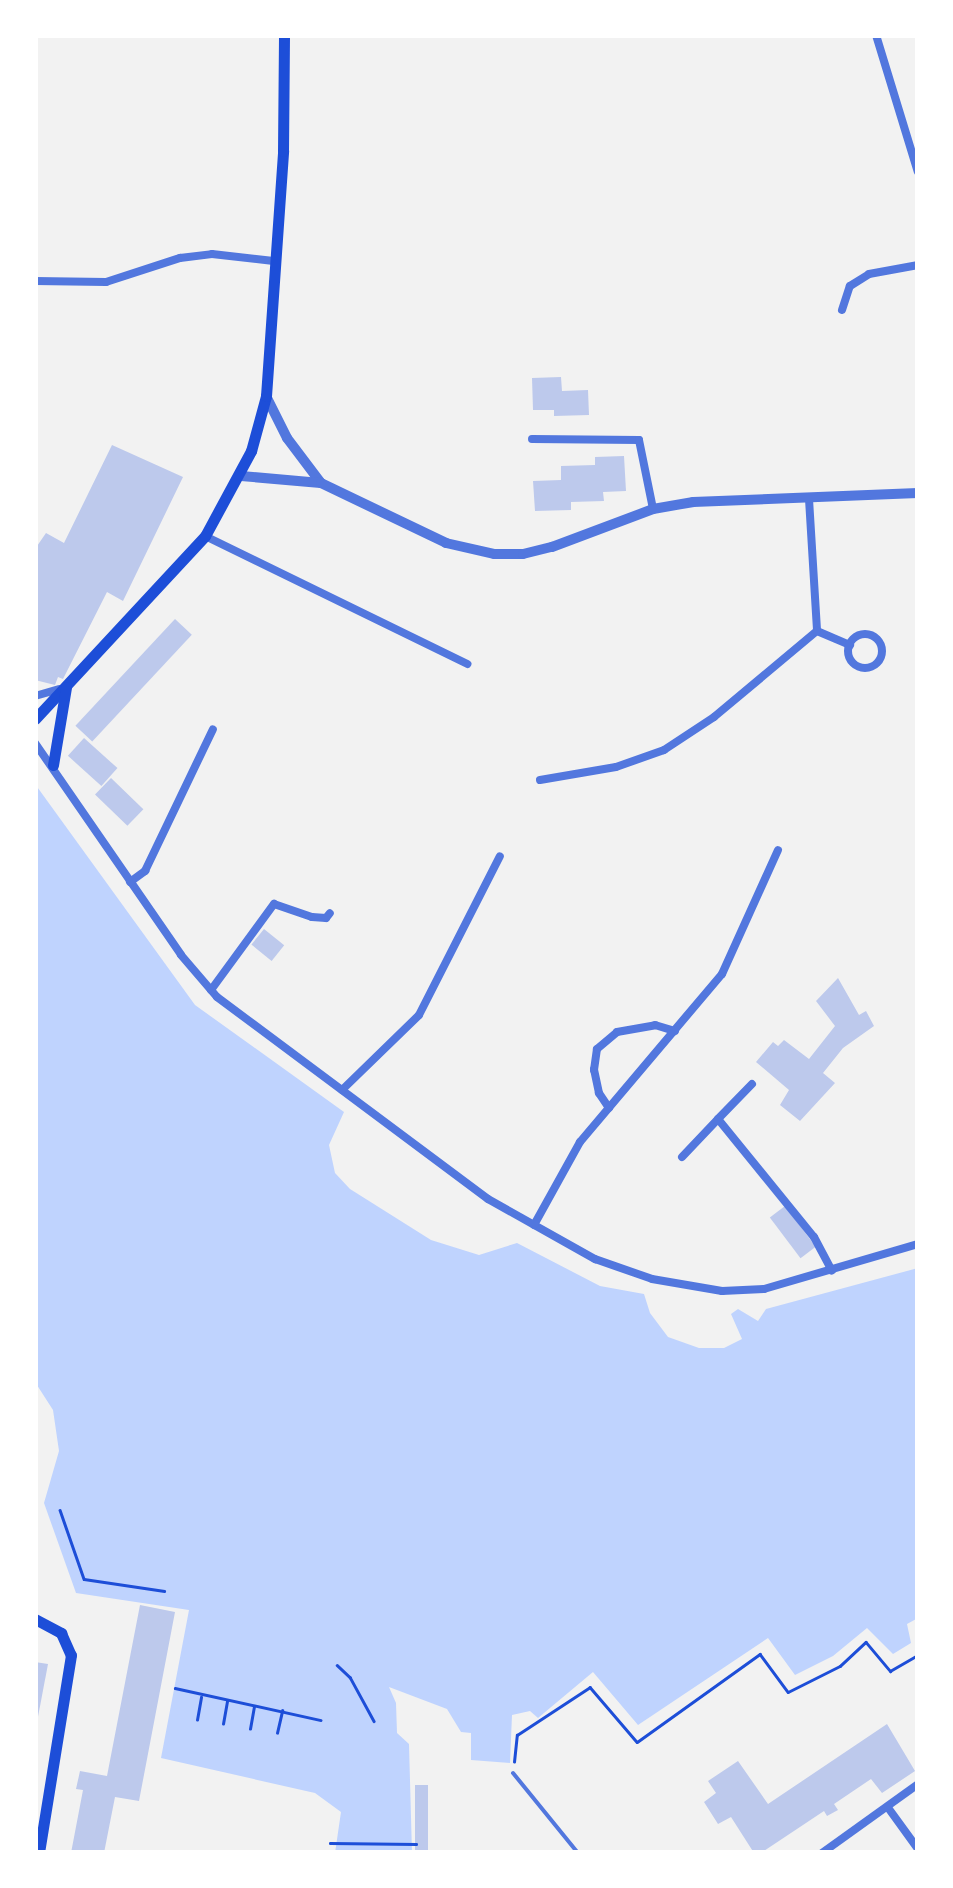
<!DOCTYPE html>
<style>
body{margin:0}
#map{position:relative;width:953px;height:1888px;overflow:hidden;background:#f2f2f2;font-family:"Exo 2",sans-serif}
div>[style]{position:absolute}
.water>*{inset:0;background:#bfd3fe}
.building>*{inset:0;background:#bdc9ec;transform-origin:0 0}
.path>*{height:2.5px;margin:-1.25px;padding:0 1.25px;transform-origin:1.25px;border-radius:1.25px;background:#1d4ed8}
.service>*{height:4px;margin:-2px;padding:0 2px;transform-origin:2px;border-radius:2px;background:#5277de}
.minor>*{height:8px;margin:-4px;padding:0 4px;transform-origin:4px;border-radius:4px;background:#5277de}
.minor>.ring{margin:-4px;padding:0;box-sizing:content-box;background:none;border:8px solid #5277de;border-radius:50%}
.tertiary>*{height:10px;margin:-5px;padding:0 5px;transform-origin:5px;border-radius:5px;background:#5277de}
.secondary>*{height:11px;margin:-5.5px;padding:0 5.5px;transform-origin:5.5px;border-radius:5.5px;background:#1d4ed8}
span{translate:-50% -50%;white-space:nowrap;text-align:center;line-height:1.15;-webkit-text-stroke:9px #fff;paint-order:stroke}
.frame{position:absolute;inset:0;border:38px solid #fff;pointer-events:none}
</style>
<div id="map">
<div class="water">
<div style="clip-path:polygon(35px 784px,195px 1005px,344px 1112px,329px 1145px,335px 1173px,350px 1189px,431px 1240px,479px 1255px,517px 1243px,600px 1286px,644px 1294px,650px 1313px,668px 1337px,699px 1348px,724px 1348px,742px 1339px,731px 1314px,738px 1309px,758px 1321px,766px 1309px,918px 1268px,918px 1618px,907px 1624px,911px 1643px,893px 1654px,867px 1628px,833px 1656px,795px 1675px,768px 1638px,638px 1725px,593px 1672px,538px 1718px,530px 1711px,512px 1715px,510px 1763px,471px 1760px,471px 1733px,461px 1732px,447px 1709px,389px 1687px,396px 1703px,397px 1733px,409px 1744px,412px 1853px,335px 1853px,341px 1812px,315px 1793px,161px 1758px,189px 1610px,76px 1593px,44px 1503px,59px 1451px,53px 1410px,35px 1382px)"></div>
</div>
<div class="building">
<div style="clip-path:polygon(561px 377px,562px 391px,588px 390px,589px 415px,554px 416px,554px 410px,533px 410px,532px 378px)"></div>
<div style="clip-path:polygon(112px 445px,183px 477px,123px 601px,107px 592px,63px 679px,58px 677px,55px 685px,35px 680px,35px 549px,46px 533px,64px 543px)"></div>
<div style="clip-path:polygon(624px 456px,626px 491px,603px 492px,604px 501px,571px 502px,571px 510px,535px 511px,533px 481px,561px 480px,561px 466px,595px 465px,595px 457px)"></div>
<div style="left:175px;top:619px;width:23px;height:146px;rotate:43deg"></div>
<div style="left:84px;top:738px;width:45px;height:24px;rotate:42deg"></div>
<div style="left:111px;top:778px;width:45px;height:23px;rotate:44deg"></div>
<div style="left:264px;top:929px;width:26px;height:20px;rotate:39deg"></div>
<div style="clip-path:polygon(838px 978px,859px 1015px,866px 1011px,874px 1026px,843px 1048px,823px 1073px,835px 1083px,800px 1121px,780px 1105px,789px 1090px,756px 1062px,773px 1042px,778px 1046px,784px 1040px,809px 1059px,835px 1026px,816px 1001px)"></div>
<div style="left:785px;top:1206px;width:51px;height:19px;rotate:53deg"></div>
<div style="clip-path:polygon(140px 1605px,175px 1612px,139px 1801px,115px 1797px,104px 1853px,71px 1853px,83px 1790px,76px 1789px,80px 1771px,107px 1776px)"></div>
<div style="clip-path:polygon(35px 1662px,48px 1664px,37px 1722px,35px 1722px)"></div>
<div style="clip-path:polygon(887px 1724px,915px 1771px,882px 1793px,871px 1779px,834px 1804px,838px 1810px,827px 1816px,824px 1811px,761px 1853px,754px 1853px,731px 1817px,718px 1824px,704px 1802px,716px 1793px,708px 1781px,738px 1761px,768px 1804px)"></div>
<div style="left:415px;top:1785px;width:13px;height:68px"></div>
</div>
<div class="path">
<div style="left:60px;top:1510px;width:73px;rotate:70.8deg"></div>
<div style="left:84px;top:1579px;width:81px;rotate:8.5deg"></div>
<div style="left:337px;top:1665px;width:18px;rotate:43deg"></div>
<div style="left:350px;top:1677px;width:50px;rotate:61.4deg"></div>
<div style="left:175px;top:1688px;width:149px;rotate:12.4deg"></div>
<div style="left:197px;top:1720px;width:23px;rotate:-80deg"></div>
<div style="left:223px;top:1724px;width:23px;rotate:-80deg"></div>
<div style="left:250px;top:1729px;width:23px;rotate:-80deg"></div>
<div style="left:277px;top:1733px;width:23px;rotate:-77deg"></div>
<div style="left:514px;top:1762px;width:27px;rotate:-84deg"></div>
<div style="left:517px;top:1735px;width:87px;rotate:-33.3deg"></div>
<div style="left:590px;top:1687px;width:72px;rotate:49.5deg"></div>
<div style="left:637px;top:1742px;width:151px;rotate:-35.6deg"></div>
<div style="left:760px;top:1654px;width:47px;rotate:53.6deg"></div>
<div style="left:788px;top:1692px;width:58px;rotate:-26.6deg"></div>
<div style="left:840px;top:1666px;width:35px;rotate:-43deg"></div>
<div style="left:866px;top:1642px;width:38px;rotate:50deg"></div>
<div style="left:890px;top:1671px;width:32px;rotate:-30deg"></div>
<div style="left:330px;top:1843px;width:86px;rotate:0.7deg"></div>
</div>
<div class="service">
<div style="left:513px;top:1773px;width:103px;rotate:50.9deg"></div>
</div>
<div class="minor">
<div style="left:876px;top:35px;width:143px;rotate:73deg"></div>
<div style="left:35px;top:281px;width:71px;rotate:0.8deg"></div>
<div style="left:106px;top:282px;width:78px;rotate:-18deg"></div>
<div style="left:180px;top:258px;width:32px;rotate:-7deg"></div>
<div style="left:212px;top:254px;width:62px;rotate:6.4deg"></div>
<div style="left:842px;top:310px;width:25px;rotate:-72deg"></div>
<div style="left:850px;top:286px;width:22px;rotate:-32deg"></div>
<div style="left:869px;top:274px;width:50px;rotate:-10.4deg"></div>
<div style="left:532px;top:439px;width:107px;rotate:0.5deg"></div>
<div style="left:639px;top:440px;width:70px;rotate:78.5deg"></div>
<div style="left:809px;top:499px;width:132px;rotate:86.5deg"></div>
<div style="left:817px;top:631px;width:36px;rotate:23deg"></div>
<div style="left:205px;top:536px;width:292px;rotate:26deg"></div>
<div class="ring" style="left:848px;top:634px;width:26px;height:26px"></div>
<div style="left:35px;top:696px;width:25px;rotate:-16deg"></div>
<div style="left:35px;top:743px;width:257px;rotate:55.4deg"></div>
<div style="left:181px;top:955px;width:55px;rotate:49.4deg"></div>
<div style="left:217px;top:997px;width:338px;rotate:36.7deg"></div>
<div style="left:488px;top:1199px;width:123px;rotate:29.3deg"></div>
<div style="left:595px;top:1259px;width:60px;rotate:19.3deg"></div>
<div style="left:652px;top:1279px;width:71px;rotate:9.7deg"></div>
<div style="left:722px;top:1291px;width:42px;rotate:-2.7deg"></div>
<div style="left:764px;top:1289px;width:160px;rotate:-16.3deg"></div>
<div style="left:540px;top:780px;width:77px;rotate:-9.7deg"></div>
<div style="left:616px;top:767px;width:51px;rotate:-19.5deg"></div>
<div style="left:664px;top:750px;width:60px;rotate:-33.4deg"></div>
<div style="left:714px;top:717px;width:134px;rotate:-39.9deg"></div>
<div style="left:130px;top:882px;width:19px;rotate:-36deg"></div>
<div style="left:145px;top:871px;width:157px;rotate:-64.4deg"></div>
<div style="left:211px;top:990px;width:107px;rotate:-53.8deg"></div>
<div style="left:274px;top:904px;width:40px;rotate:18.9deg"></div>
<div style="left:312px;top:917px;width:14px;rotate:4deg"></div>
<div style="left:326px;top:918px;width:6px;rotate:-51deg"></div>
<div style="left:752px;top:1084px;width:49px;rotate:134.2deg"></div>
<div style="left:718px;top:1119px;width:152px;rotate:50.9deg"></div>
<div style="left:814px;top:1237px;width:38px;rotate:62deg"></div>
<div style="left:342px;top:1090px;width:107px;rotate:-44.2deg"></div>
<div style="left:419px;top:1015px;width:178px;rotate:-63deg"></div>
<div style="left:609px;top:1108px;width:18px;rotate:-124deg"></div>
<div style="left:599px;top:1093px;width:24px;rotate:-102deg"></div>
<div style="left:594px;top:1070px;width:21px;rotate:-82deg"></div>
<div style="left:597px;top:1049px;width:26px;rotate:-40deg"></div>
<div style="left:617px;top:1032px;width:39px;rotate:-10deg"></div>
<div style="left:655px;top:1025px;width:21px;rotate:17deg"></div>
<div style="left:682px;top:1157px;width:52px;rotate:-46.5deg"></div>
<div style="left:534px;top:1225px;width:95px;rotate:-61deg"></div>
<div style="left:580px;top:1142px;width:220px;rotate:-49.8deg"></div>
<div style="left:722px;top:974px;width:136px;rotate:-65.7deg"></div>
<div style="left:889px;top:1809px;width:49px;rotate:54.1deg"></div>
<div style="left:822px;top:1853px;width:118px;rotate:-35.7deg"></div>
</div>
<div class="tertiary">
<div style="left:266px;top:396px;width:47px;rotate:63.4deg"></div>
<div style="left:287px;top:438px;width:56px;rotate:52.9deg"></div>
<div style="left:241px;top:476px;width:80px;rotate:5deg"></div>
<div style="left:321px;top:483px;width:139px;rotate:25.6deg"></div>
<div style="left:446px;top:543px;width:49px;rotate:12.9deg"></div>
<div style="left:494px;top:554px;width:29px"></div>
<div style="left:523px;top:554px;width:30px;rotate:-14deg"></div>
<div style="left:552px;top:547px;width:108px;rotate:-20.6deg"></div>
<div style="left:653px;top:509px;width:41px;rotate:-9.9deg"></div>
<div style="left:693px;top:502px;width:225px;rotate:-2.3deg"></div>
</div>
<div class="secondary">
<div style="left:35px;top:719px;width:250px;rotate:-47.1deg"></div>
<div style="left:205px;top:536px;width:97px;rotate:-61.6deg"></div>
<div style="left:251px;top:451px;width:57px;rotate:-74.7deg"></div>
<div style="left:266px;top:396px;width:246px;rotate:-86deg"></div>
<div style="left:283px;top:151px;width:116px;rotate:-89.5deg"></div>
<div style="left:53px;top:765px;width:79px;rotate:-80.5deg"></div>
<div style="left:35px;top:1619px;width:30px;rotate:28deg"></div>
<div style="left:61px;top:1633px;width:24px;rotate:66deg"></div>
<div style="left:71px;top:1655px;width:201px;rotate:99.2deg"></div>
</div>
<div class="frame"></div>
</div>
